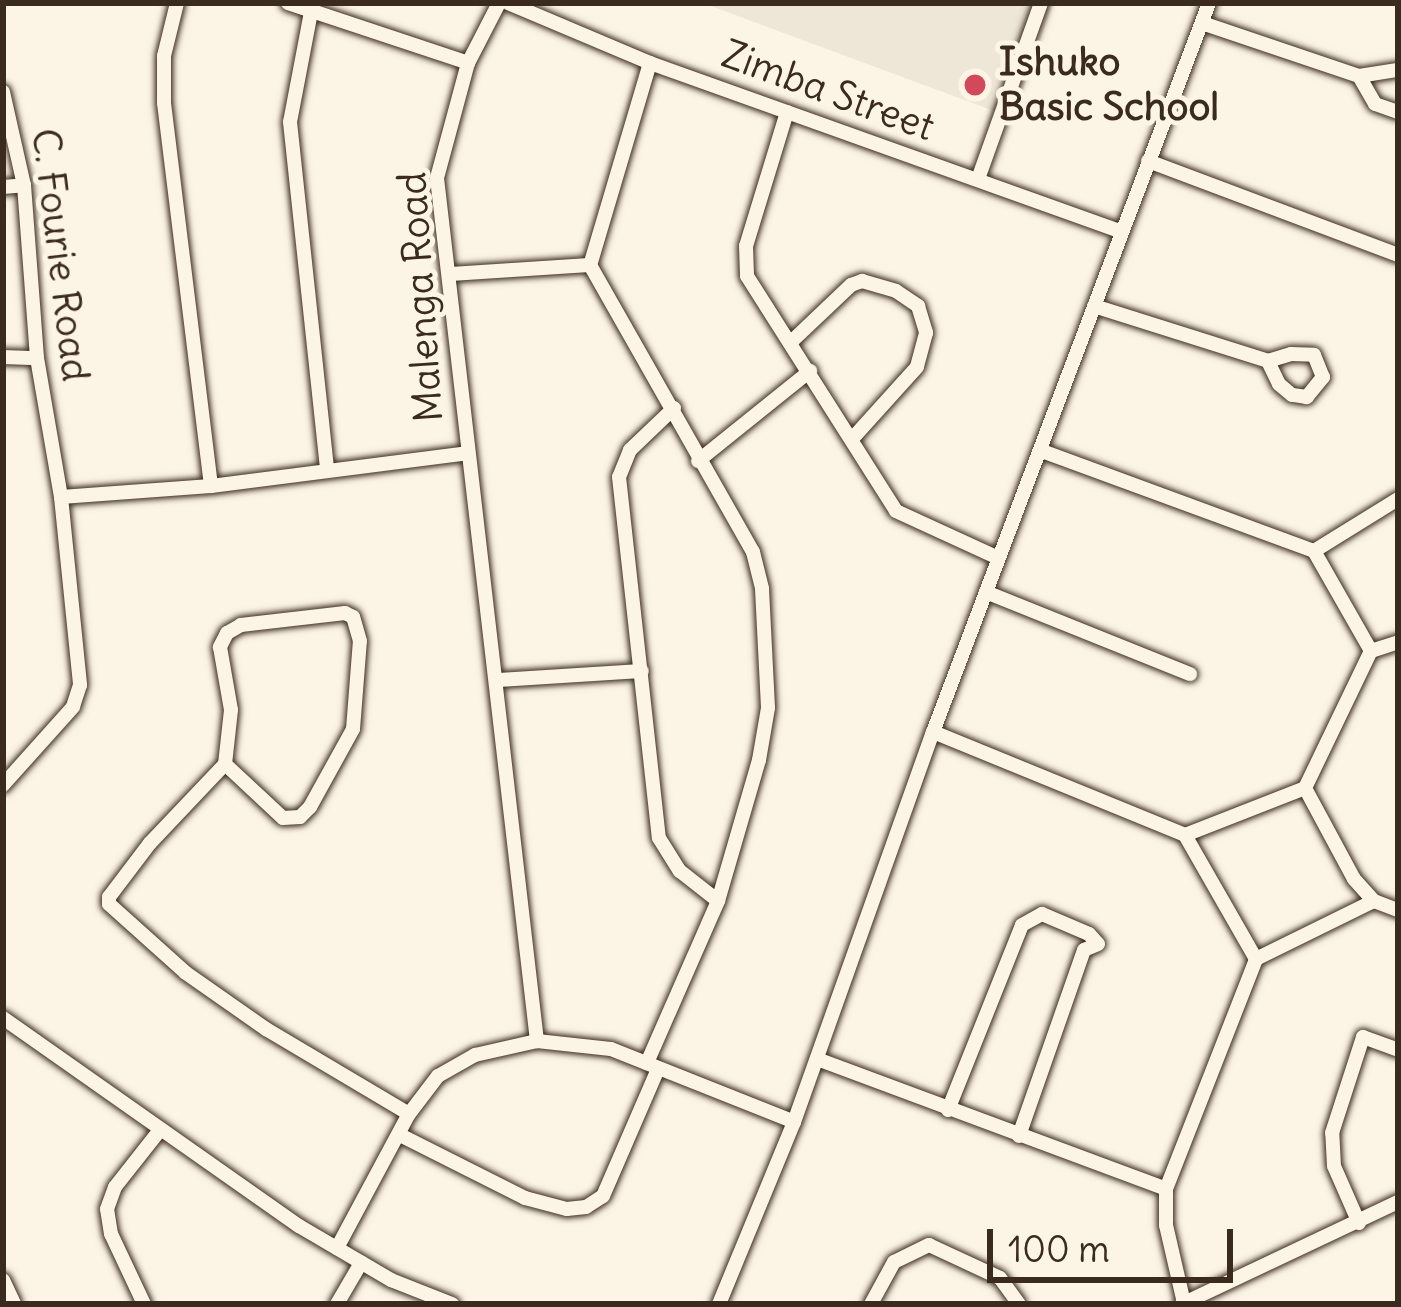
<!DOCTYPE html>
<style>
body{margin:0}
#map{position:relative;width:1401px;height:1307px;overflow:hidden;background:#fcf5e5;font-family:Delius,sans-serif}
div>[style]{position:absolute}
.built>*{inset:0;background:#eee6d6}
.roads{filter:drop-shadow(0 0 3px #3b2a1e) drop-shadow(0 0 3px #3b2a1e)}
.street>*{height:14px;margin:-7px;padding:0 7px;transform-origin:7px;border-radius:7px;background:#fcf5e5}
.dots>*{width:33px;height:33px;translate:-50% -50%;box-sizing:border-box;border:6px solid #fcf5e5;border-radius:50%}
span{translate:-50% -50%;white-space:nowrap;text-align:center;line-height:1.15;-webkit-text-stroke:10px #fcf5e5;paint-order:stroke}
.poi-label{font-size:39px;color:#3b2a1e;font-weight:700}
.left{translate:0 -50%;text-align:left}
.street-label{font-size:39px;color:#3b2a1e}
.frame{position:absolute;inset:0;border:6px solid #3b2a1e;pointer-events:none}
.scale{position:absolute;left:987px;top:1229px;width:246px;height:54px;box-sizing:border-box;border:6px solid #3b2a1e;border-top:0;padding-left:15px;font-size:36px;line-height:42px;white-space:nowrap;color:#3b2a1e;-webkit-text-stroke:9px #fcf5e5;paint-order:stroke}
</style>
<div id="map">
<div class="built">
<div style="clip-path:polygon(703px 3px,1053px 3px,1013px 118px)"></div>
</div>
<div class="roads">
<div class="street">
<div style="left:177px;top:3px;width:55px;rotate:103.8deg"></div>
<div style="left:164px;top:56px;width:47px;rotate:90deg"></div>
<div style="left:164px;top:103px;width:386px;rotate:83deg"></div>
<div style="left:288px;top:3px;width:190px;rotate:18.4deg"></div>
<div style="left:499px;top:3px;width:68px;rotate:117.3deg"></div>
<div style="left:468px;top:63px;width:119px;rotate:105.1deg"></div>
<div style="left:437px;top:178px;width:869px;rotate:83.39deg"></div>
<div style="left:508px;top:3px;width:154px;rotate:22.9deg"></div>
<div style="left:650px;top:63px;width:211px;rotate:106.5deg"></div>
<div style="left:590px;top:265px;width:330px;rotate:60.4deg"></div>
<div style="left:753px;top:552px;width:38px;rotate:76deg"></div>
<div style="left:762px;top:589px;width:119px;rotate:87.1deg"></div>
<div style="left:768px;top:708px;width:53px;rotate:99.8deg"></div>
<div style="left:759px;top:760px;width:147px;rotate:106.2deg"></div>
<div style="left:718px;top:901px;width:177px;rotate:113.7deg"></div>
<div style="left:311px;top:12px;width:112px;rotate:100.8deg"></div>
<div style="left:290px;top:122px;width:349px;rotate:83.9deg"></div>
<div style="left:1202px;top:23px;width:166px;rotate:18.7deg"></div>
<div style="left:1359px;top:76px;width:39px;rotate:-9deg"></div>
<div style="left:650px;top:63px;width:499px;rotate:19.7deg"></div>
<div style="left:1359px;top:76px;width:32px;rotate:60deg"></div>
<div style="left:1375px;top:104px;width:24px;rotate:19deg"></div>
<div style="left:3px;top:92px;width:95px;rotate:77.3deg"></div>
<div style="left:24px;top:185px;width:173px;rotate:85.7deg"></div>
<div style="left:37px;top:358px;width:141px;rotate:80.2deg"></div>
<div style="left:61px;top:497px;width:189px;rotate:84.2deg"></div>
<div style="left:80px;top:685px;width:23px;rotate:108deg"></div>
<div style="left:73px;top:707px;width:105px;rotate:131.9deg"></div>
<div style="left:787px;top:112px;width:140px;rotate:107deg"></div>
<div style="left:746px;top:246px;width:30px;rotate:88deg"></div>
<div style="left:747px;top:276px;width:278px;rotate:57.6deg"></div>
<div style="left:896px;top:511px;width:112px;rotate:24.7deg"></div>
<div style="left:1148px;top:161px;width:267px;rotate:20.6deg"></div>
<div style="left:978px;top:179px;width:187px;rotate:-70.3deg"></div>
<div style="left:3px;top:187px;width:21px;rotate:-5deg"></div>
<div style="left:450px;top:274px;width:140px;rotate:-3.7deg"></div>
<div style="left:1094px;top:306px;width:182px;rotate:17.5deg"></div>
<div style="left:1268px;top:361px;width:24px;rotate:-17deg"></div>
<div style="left:1291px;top:354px;width:23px;rotate:2deg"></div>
<div style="left:1314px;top:355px;width:24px;rotate:68deg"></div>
<div style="left:1323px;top:377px;width:26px;rotate:129deg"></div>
<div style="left:1307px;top:397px;width:15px;rotate:-172deg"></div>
<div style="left:1292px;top:395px;width:17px;rotate:-140deg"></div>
<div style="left:1279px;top:384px;width:25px;rotate:-116deg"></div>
<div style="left:791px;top:342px;width:83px;rotate:-43.5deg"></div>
<div style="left:851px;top:285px;width:12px;rotate:-20deg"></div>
<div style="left:862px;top:281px;width:35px;rotate:16deg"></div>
<div style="left:896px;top:291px;width:27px;rotate:34deg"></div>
<div style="left:918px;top:306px;width:28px;rotate:73deg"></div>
<div style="left:926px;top:333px;width:35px;rotate:105deg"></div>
<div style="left:917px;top:367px;width:97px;rotate:132.1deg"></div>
<div style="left:3px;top:357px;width:34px;rotate:2deg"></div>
<div style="left:674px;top:408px;width:61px;rotate:136.3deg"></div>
<div style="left:630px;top:450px;width:29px;rotate:112deg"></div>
<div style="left:619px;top:477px;width:363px;rotate:83.7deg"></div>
<div style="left:659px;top:838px;width:39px;rotate:58deg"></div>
<div style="left:680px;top:871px;width:48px;rotate:38.3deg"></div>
<div style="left:1042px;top:451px;width:290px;rotate:20.2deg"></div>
<div style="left:1314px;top:551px;width:115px;rotate:60.3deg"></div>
<div style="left:698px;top:461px;width:144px;rotate:-38.8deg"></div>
<div style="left:61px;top:497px;width:150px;rotate:-4.2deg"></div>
<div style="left:211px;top:486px;width:258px;rotate:-7.3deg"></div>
<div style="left:1314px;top:551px;width:99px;rotate:-31.8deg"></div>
<div style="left:986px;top:592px;width:220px;rotate:21.9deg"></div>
<div style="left:498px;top:680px;width:144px;rotate:-3.6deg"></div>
<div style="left:933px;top:732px;width:272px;rotate:22.2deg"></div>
<div style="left:1185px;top:835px;width:143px;rotate:60.2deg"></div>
<div style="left:225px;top:764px;width:79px;rotate:43deg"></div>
<div style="left:283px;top:818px;width:17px;rotate:-3deg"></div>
<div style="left:300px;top:817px;width:14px;rotate:-45deg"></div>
<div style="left:310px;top:807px;width:89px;rotate:-61.1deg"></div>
<div style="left:353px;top:729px;width:88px;rotate:-85.5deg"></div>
<div style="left:360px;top:641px;width:25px;rotate:-106deg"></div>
<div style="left:353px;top:617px;width:9px;rotate:-153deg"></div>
<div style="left:345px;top:613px;width:105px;rotate:173.4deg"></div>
<div style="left:241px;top:625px;width:16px;rotate:150deg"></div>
<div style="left:227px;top:633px;width:16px;rotate:117deg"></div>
<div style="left:220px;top:647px;width:64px;rotate:80.1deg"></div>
<div style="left:231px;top:710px;width:54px;rotate:96.3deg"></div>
<div style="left:225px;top:764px;width:109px;rotate:133.5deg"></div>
<div style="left:150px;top:843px;width:68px;rotate:127.2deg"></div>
<div style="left:109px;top:897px;width:7px;rotate:90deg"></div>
<div style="left:109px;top:904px;width:103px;rotate:41.9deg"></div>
<div style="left:186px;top:973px;width:98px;rotate:35deg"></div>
<div style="left:266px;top:1029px;width:166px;rotate:30.7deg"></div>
<div style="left:1305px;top:788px;width:103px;rotate:61.7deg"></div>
<div style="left:1354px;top:879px;width:30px;rotate:48deg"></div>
<div style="left:1374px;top:901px;width:26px;rotate:21deg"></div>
<div style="left:1185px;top:835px;width:129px;rotate:-21.4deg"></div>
<div style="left:1305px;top:788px;width:152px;rotate:-64.3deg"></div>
<div style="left:1371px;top:651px;width:28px;rotate:-18deg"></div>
<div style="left:3px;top:1018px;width:362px;rotate:35.1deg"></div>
<div style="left:299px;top:1226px;width:107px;rotate:30.4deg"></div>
<div style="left:391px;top:1280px;width:66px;rotate:21.5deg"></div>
<div style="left:817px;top:1059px;width:372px;rotate:20.4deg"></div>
<div style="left:948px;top:1110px;width:199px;rotate:-68.2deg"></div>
<div style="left:1022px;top:925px;width:23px;rotate:-29deg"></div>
<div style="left:1042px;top:914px;width:51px;rotate:23.1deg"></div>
<div style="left:1089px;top:934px;width:13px;rotate:48deg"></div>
<div style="left:1098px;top:944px;width:15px;rotate:157deg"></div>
<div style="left:1084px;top:950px;width:197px;rotate:109.3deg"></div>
<div style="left:400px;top:1135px;width:140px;rotate:26.7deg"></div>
<div style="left:525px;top:1198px;width:43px;rotate:14.7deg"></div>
<div style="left:567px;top:1209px;width:19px;rotate:-6deg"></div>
<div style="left:586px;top:1207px;width:20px;rotate:-33deg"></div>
<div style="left:603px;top:1196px;width:136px;rotate:-66.6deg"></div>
<div style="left:1359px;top:1223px;width:62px;rotate:-113.7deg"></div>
<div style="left:1334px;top:1166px;width:33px;rotate:-93deg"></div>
<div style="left:1332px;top:1133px;width:101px;rotate:-72.1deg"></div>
<div style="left:1363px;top:1037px;width:37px;rotate:20deg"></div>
<div style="left:337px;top:1248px;width:152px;rotate:-61.8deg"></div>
<div style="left:409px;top:1114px;width:48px;rotate:-52.7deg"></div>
<div style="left:438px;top:1076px;width:43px;rotate:-29.6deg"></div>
<div style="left:475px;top:1055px;width:64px;rotate:-12.7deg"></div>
<div style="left:537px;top:1041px;width:74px;rotate:6.2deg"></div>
<div style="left:611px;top:1049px;width:197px;rotate:21.7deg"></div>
<div style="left:3px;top:1280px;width:26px;rotate:65deg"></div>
<div style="left:1184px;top:1303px;width:80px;rotate:-103deg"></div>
<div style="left:1166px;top:1225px;width:36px;rotate:-90deg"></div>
<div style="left:1166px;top:1189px;width:247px;rotate:-68.6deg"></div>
<div style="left:1256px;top:959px;width:131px;rotate:-26.2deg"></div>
<div style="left:144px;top:1304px;width:77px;rotate:-115.2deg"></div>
<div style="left:111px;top:1234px;width:25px;rotate:-99deg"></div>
<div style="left:107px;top:1209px;width:23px;rotate:-70deg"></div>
<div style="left:115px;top:1187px;width:73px;rotate:-51.7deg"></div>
<div style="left:337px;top:1304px;width:48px;rotate:-59.7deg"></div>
<div style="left:719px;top:1304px;width:197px;rotate:-67.6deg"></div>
<div style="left:794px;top:1122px;width:414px;rotate:-70.4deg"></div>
<div style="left:933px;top:732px;width:779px;rotate:-69.26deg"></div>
<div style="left:871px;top:1304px;width:48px;rotate:-61.3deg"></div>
<div style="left:894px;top:1262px;width:39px;rotate:-26deg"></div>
<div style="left:929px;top:1245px;width:78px;rotate:24.9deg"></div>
<div style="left:1000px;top:1278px;width:32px;rotate:54deg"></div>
<div style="left:1182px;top:1304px;width:239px;rotate:-25.3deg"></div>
</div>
</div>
<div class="dots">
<div style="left:975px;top:85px;background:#d1495b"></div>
</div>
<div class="poi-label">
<span class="left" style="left:999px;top:85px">Ishuko<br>Basic School</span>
</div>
<div class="street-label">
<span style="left:828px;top:91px;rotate:20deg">Zimba Street</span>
<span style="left:60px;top:255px;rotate:83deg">C. Fourie Road</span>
<span style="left:421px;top:297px;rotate:-94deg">Malenga Road</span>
</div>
<div class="frame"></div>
<div class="scale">100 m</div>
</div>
